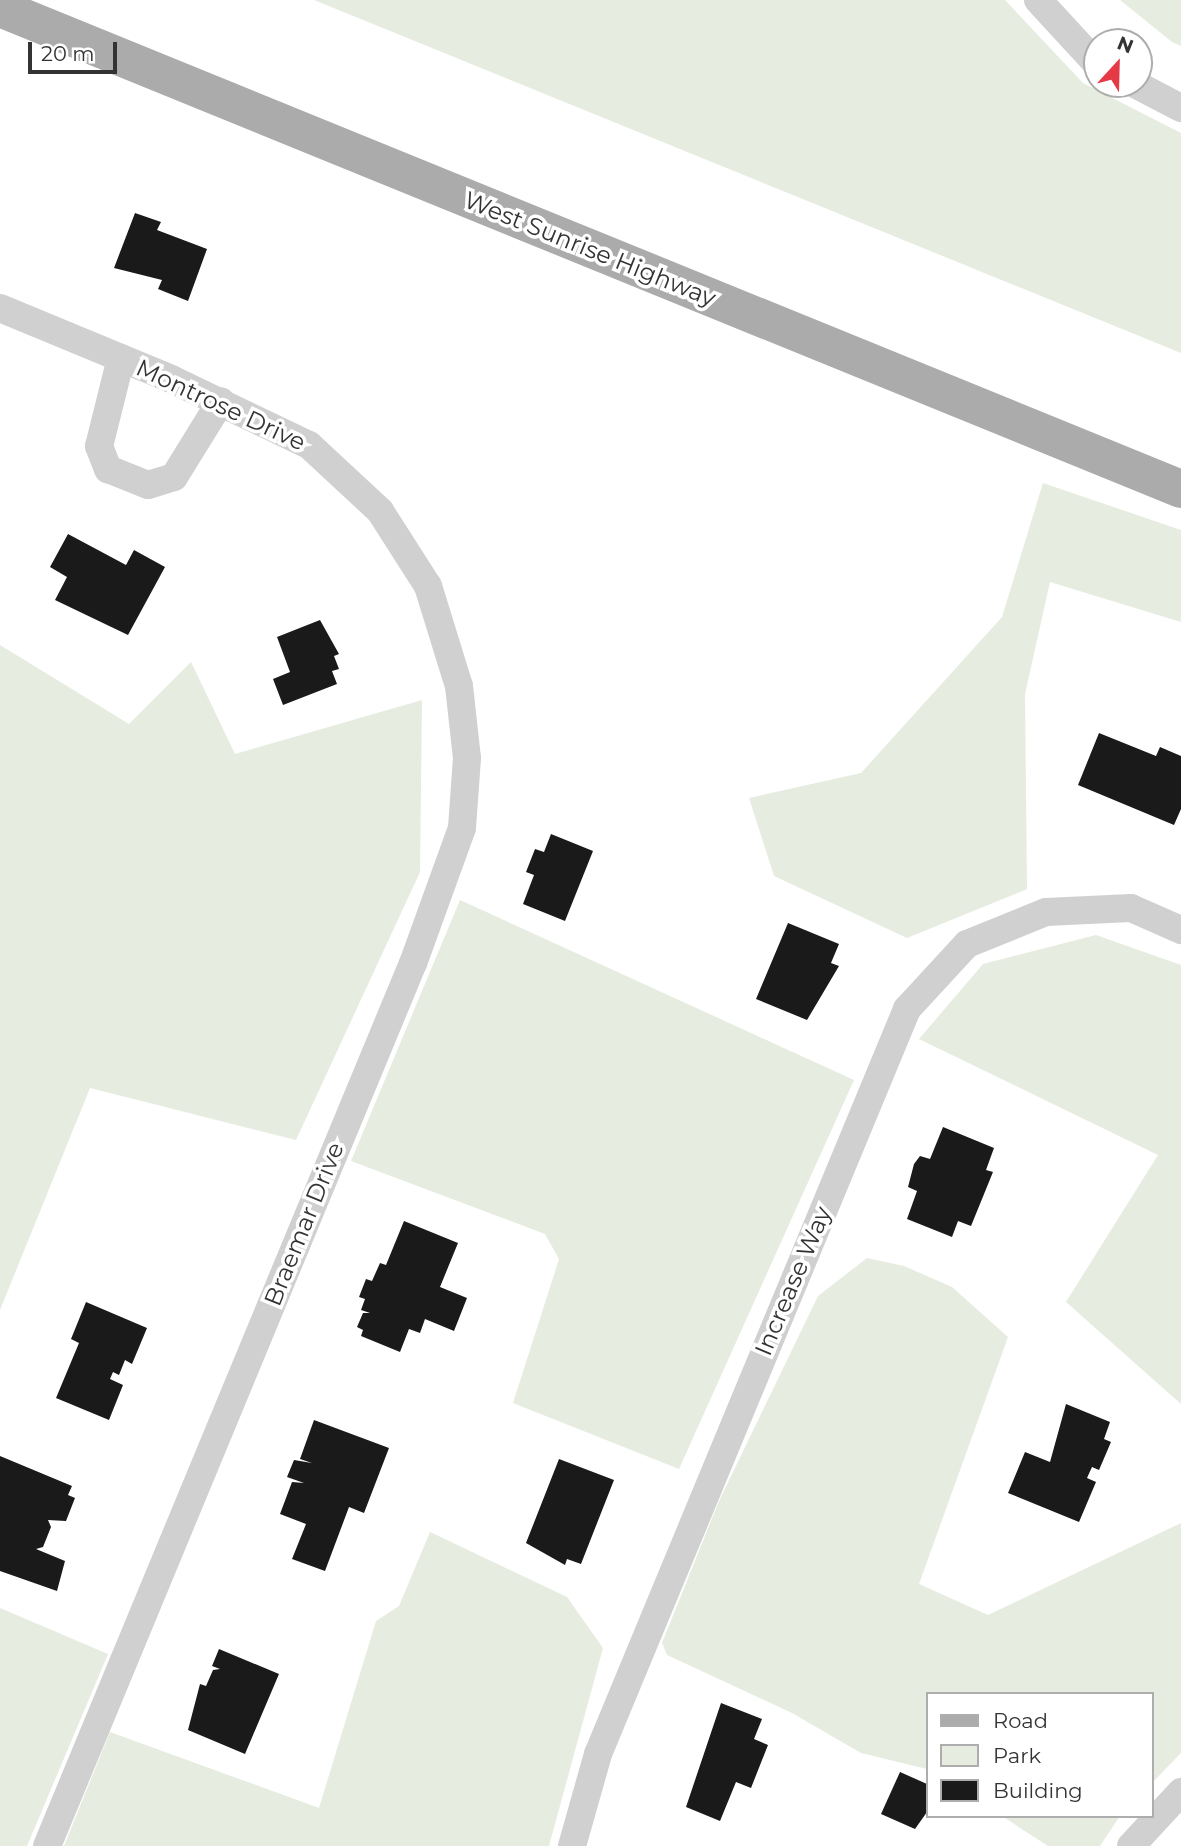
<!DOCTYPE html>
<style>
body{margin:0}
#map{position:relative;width:1181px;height:1846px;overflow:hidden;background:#fff;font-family:Montserrat,sans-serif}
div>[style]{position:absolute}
.green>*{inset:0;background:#e6ecdf}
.building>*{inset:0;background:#1a1a1a}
.minor>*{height:28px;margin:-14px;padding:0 14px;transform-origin:14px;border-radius:14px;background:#d0d0d0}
.primary>*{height:38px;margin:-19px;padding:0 19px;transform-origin:19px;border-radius:19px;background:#ababab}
span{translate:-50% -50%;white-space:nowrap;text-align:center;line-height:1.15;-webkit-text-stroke:7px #fff;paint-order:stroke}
.street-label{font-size:24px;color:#333}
.legend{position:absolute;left:926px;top:1692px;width:228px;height:126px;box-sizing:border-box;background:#fff;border:2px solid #adadad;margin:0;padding:9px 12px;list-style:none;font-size:21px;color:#333}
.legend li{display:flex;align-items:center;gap:14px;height:35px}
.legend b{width:35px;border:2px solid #adadad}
.north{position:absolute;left:1083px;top:28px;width:70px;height:70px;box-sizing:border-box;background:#fff;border:2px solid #adadad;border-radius:50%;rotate:22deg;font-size:19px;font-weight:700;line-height:28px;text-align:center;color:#333}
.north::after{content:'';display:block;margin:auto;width:24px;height:32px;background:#e63946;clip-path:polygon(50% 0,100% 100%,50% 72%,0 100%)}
.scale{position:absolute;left:28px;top:42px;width:89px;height:32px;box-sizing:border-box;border:4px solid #333;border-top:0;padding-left:9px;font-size:21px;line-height:24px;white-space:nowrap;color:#333;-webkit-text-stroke:5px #fff;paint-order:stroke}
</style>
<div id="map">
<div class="green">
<div style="clip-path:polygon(314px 0,1005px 0,1083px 83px,1181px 133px,1181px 353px)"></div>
<div style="clip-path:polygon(1120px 0,1181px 0,1181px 46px,1172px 42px)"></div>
<div style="clip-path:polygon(1043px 483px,1181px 530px,1181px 622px,1050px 582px,1025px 694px,1027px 889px,907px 938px,774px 876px,749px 798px,861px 773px,1002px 617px)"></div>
<div style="clip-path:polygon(0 645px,129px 724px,191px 662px,235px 754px,422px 700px,420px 872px,296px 1140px,90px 1088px,0 1310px)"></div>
<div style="clip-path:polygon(460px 900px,854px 1080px,679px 1469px,513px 1403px,559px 1259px,545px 1234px,351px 1161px)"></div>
<div style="clip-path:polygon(1096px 935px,1181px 965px,1181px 1404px,1066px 1302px,1158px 1155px,919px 1039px,983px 964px)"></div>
<div style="clip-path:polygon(867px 1258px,904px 1266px,952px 1287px,1008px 1337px,919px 1584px,988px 1615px,1181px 1523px,1181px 1753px,1151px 1784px,1151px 1694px,927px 1694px,927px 1769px,861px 1753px,792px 1713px,667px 1655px,662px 1643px,719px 1501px,818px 1296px)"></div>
<div style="clip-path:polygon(430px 1532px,567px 1597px,603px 1648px,549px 1846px,64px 1846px,110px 1732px,319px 1808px,376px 1621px,399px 1606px)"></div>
<div style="clip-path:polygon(0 1608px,108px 1654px,27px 1846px,0 1846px)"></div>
<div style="clip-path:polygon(1002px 1816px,1120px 1816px,1100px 1846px,1048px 1846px)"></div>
</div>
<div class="building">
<div style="clip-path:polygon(135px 213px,161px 222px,157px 230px,207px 249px,188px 301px,158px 289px,162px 280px,114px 268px)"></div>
<div style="clip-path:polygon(68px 534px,126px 565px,134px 550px,165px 567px,128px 635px,55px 600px,67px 577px,50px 567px)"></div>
<div style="clip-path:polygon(320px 620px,339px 654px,334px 656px,339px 669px,332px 671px,337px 684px,283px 705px,273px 679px,290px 672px,277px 637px)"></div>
<div style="clip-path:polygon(1099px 733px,1156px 756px,1160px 747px,1181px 756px,1181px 809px,1174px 825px,1078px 785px)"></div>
<div style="clip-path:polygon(551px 834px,593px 851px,565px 921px,523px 904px,534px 875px,526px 872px,535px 849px,544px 852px)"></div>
<div style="clip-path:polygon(788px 923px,839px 944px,831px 963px,839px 966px,807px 1020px,756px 999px)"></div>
<div style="clip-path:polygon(943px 1127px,994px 1148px,986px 1170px,993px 1172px,971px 1226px,958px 1221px,952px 1237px,907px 1219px,917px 1191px,908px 1187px,914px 1164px,920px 1156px,930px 1159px)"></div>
<div style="clip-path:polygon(404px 1221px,458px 1243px,440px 1287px,467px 1298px,454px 1331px,425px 1319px,420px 1333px,409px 1329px,400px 1352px,361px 1336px,363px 1330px,357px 1327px,363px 1313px,370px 1313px,361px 1310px,365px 1299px,359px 1297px,366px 1279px,372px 1281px,380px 1263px,386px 1265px)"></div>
<div style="clip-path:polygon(86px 1302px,147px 1328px,132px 1364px,125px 1360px,119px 1375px,113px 1372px,110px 1379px,123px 1385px,109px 1420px,56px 1398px,79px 1343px,71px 1339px)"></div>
<div style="clip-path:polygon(1066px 1404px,1110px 1422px,1104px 1439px,1111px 1442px,1099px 1470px,1092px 1467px,1087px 1478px,1096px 1482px,1079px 1522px,1008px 1493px,1025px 1452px,1050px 1462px)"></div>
<div style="clip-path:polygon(314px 1420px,389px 1448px,364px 1513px,349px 1507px,325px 1571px,292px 1559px,306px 1524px,280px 1514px,292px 1482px,304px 1483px,287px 1477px,294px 1460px,312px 1463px,300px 1459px)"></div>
<div style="clip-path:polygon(0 1456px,72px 1486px,68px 1495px,75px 1498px,66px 1521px,48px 1520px,51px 1527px,43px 1547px,36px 1549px,65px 1561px,57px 1591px,0 1571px)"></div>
<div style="clip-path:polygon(559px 1459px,614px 1480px,581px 1564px,567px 1559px,565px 1565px,526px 1543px)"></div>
<div style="clip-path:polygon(219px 1649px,279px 1674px,245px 1754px,188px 1730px,200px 1684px,206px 1686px,213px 1670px,220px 1669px,212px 1666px)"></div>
<div style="clip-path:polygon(721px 1703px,762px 1719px,754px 1739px,768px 1745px,751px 1788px,736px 1782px,720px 1821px,686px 1807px)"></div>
<div style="clip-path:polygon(900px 1772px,927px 1784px,927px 1812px,915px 1829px,881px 1814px)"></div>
</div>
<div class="minor">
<div style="left:1038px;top:0;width:87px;rotate:47.3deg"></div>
<div style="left:1135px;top:84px;width:52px;rotate:27.6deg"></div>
<div style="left:0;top:308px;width:185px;rotate:22.5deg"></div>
<div style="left:171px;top:379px;width:153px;rotate:25.6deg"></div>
<div style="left:309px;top:445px;width:97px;rotate:42.9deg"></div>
<div style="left:380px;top:511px;width:89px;rotate:57.4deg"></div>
<div style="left:428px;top:586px;width:105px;rotate:72.8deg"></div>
<div style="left:459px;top:686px;width:72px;rotate:83.7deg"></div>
<div style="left:467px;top:758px;width:70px;rotate:94.1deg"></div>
<div style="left:462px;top:828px;width:144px;rotate:109.9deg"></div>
<div style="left:413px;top:963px;width:956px;rotate:112.51deg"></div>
<div style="left:121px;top:358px;width:91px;rotate:104deg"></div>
<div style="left:99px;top:446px;width:25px;rotate:69deg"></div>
<div style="left:108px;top:469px;width:43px;rotate:21.8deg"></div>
<div style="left:148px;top:485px;width:27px;rotate:-17deg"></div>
<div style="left:174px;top:477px;width:89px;rotate:-58.3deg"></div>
<div style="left:572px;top:1846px;width:96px;rotate:-74.2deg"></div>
<div style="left:598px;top:1754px;width:807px;rotate:-67.47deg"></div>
<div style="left:907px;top:1009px;width:88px;rotate:-47.3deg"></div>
<div style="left:967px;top:944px;width:85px;rotate:-22.1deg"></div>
<div style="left:1046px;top:912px;width:85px;rotate:-2.7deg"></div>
<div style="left:1131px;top:908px;width:55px;rotate:23.7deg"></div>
<div style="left:1131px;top:1846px;width:74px;rotate:-47.2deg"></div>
</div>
<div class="primary">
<div style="left:0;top:8px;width:1275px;rotate:22.16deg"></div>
</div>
<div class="street-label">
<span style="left:590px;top:249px;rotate:22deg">West Sunrise Highway</span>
<span style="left:221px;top:405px;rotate:25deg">Montrose Drive</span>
<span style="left:304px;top:1224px;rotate:-68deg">Braemar Drive</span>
<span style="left:793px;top:1281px;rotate:-67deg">Increase Way</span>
</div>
<ul class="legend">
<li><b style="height:9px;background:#ababab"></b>Road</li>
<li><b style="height:19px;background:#e6ecdf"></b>Park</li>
<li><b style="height:19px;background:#1a1a1a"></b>Building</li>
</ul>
<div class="north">N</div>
<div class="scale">20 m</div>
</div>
